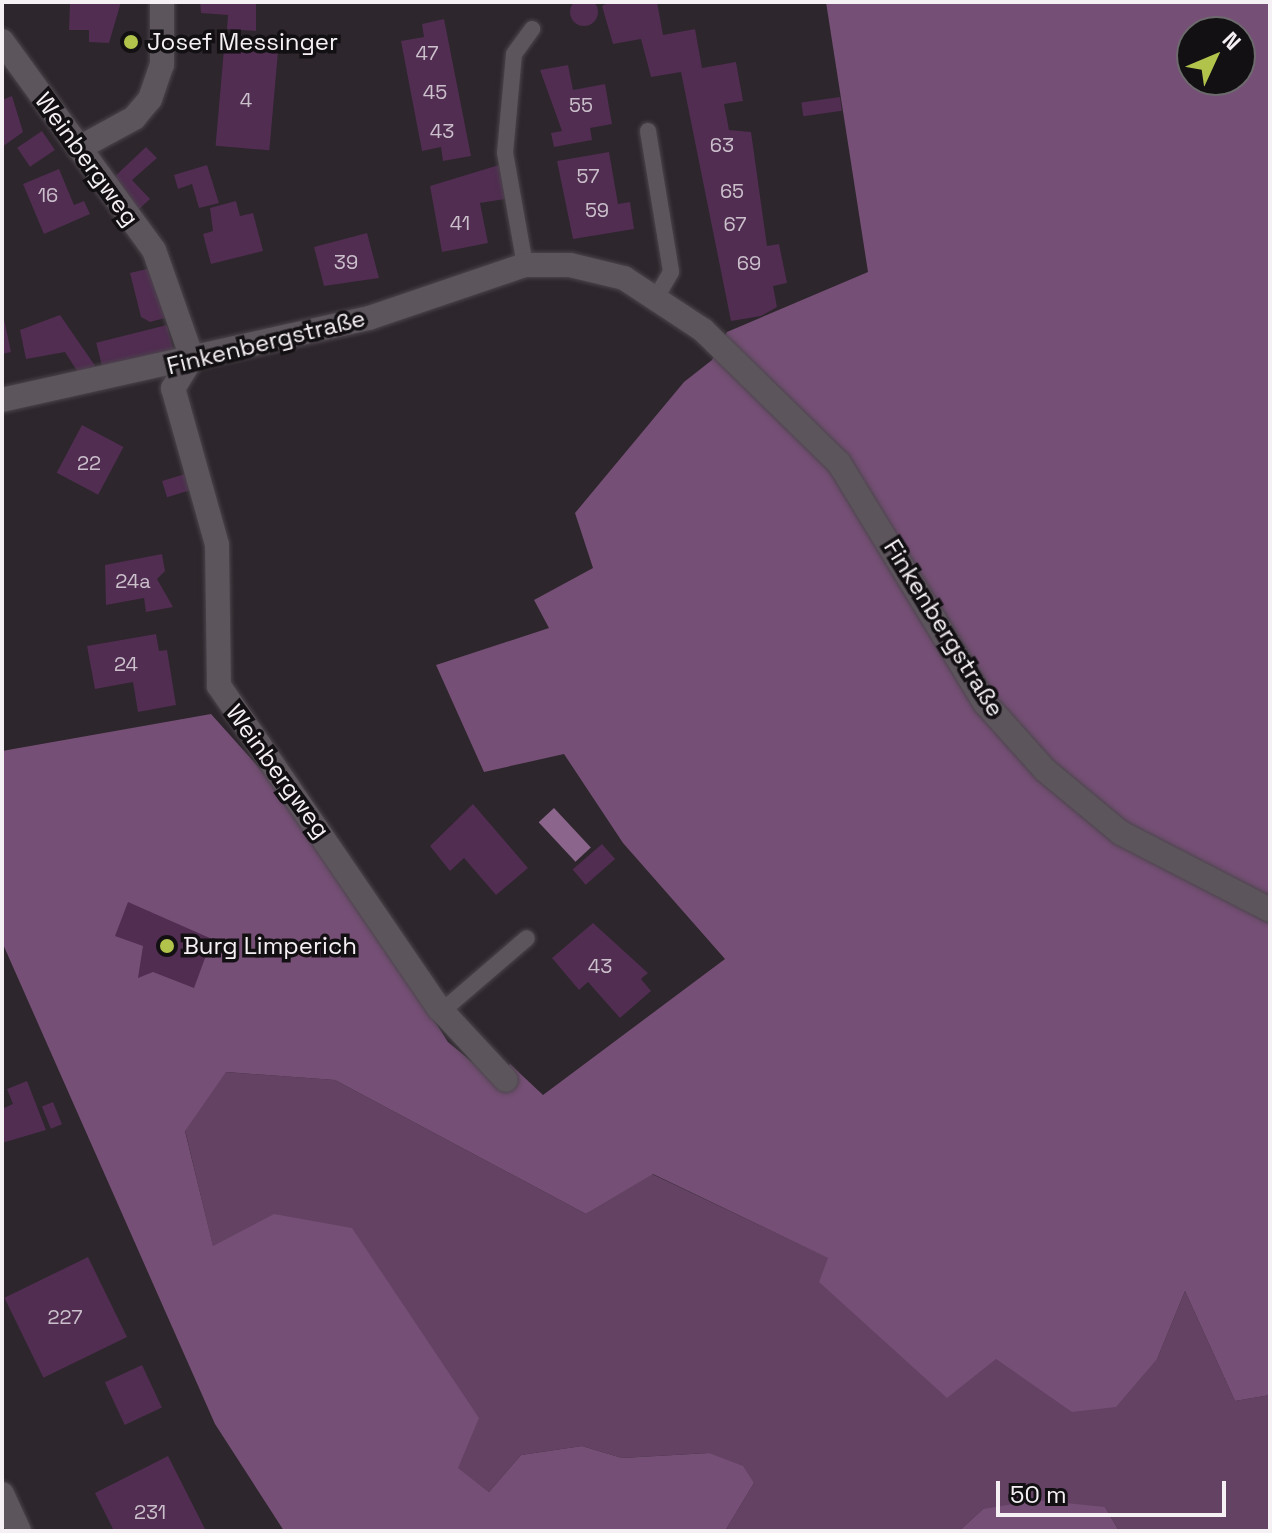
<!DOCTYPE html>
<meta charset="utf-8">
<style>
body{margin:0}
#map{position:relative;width:1272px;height:1533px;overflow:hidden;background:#2d262c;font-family:"Space Grotesk",sans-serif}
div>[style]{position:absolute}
.green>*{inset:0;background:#634263}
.forest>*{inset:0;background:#754f75}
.water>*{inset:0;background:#8c658c;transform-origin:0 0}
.building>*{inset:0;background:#502d51;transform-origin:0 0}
.round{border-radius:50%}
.roads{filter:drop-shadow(0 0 2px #4b454b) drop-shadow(0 0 2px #4b454b)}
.service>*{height:16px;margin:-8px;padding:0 8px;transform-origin:8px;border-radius:8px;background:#5c555c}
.minor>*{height:24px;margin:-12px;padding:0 12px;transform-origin:12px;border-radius:12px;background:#5c555c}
.secondary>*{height:24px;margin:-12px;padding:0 12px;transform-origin:12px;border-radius:12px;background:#5c555c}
.dots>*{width:22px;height:22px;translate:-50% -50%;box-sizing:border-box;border:4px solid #131013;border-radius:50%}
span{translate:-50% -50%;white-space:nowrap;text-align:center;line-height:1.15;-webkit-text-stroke:7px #131013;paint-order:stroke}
.number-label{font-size:20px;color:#cbbfcb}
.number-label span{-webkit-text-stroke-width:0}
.poi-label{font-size:24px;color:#f4f0f4}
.left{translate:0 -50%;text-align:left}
.street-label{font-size:24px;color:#f4f0f4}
.frame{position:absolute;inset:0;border:4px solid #f4f0f4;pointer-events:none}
.north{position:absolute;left:1176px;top:16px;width:80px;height:80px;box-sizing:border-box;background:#131013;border:2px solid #6d6a6d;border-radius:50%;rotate:46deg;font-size:22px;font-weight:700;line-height:32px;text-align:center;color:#f4f0f4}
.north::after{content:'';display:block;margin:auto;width:28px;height:36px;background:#b2c34c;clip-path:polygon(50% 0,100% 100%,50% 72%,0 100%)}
.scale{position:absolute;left:996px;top:1481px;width:230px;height:36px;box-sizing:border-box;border:4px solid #f4f0f4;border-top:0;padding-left:10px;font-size:24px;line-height:28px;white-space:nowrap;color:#f4f0f4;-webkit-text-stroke:6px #131013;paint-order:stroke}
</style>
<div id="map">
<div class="green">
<div style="clip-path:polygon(225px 1072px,335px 1080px,586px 1214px,652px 1174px,829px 1258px,996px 1358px,1157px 1359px,1185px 1291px,1235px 1401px,1270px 1395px,1270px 1531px,1119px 1531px,1105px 1507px,983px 1509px,959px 1531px,725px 1531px,754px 1483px,709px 1453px,622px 1458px,582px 1446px,521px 1455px,489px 1492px,457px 1468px,274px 1215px,213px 1247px,185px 1130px)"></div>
</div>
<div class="forest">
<div style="clip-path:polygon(evenodd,826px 2px,1270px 2px,1270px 1395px,1235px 1401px,1185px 1291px,1157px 1359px,1116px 1407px,1072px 1412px,996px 1359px,947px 1398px,819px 1282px,828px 1258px,653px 1174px,586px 1214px,335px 1080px,226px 1072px,185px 1131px,213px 1246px,274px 1214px,352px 1228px,479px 1418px,458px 1468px,489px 1492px,521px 1455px,582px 1446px,622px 1458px,709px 1453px,743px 1466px,754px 1483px,725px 1531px,284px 1531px,215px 1424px,2px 942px,2px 751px,211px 714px,306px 820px,448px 1042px,495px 1081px,510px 1064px,543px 1095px,725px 959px,623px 843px,564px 754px,484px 772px,436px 665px,549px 628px,534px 600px,593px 568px,575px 513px,684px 382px,712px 360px,727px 332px,868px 272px,826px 2px,1192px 32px,1240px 32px,1240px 80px,1192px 80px,1192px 32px)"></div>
<div style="clip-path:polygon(1037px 1500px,1105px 1507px,1119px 1531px,959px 1531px,983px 1509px)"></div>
</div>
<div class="water">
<div style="left:554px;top:808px;width:54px;height:21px;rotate:47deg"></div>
</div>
<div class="building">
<div class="round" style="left:570px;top:-2px;width:28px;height:28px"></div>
<div style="clip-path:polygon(70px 2px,121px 2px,109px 43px,89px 42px,89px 30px,69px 30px)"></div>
<div style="clip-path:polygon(200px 2px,256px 2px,256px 31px,227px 29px,228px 15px,201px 13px)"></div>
<div style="clip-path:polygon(609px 2px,657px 2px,663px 35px,695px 29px,702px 68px,736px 62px,743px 101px,724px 104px,729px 130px,751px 132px,767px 246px,779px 244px,787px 283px,773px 286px,777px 307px,761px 316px,731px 321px,681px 72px,651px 77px,641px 39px,613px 44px,602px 6px)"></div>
<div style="clip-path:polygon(444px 19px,471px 156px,443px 161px,441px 147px,422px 151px,401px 41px,424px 37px,422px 24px)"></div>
<div style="left:224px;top:49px;width:54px;height:97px;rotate:5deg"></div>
<div style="clip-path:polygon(568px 65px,573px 90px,605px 84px,612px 124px,590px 128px,592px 140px,554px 147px,551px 133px,562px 131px,540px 70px)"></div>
<div style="clip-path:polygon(12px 96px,23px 132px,2px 147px,2px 100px)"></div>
<div style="left:840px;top:97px;width:14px;height:39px;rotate:82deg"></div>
<div style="left:42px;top:131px;width:23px;height:30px;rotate:56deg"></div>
<div style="clip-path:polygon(146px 147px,157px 158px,132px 180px,150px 199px,137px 211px,110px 181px)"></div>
<div style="clip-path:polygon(609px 152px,618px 204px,630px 202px,634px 229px,573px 239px,557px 161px)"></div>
<div style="clip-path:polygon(207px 165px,219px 203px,199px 208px,192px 184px,178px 189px,174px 175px)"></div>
<div style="clip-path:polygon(499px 165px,505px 199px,480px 203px,488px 243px,442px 252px,430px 186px)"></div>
<div style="clip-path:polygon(59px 169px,74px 205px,84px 201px,90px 214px,44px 234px,23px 184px)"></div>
<div style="clip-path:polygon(236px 201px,240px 216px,253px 213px,263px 251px,211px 264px,203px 234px,213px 231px,210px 208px)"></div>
<div style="clip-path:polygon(367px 233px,379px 278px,324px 286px,314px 247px)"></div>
<div style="clip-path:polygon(151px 268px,165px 318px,150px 322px,141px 317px,130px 273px)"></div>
<div style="clip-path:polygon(2px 310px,11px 352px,2px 354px)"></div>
<div style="clip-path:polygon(60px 315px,98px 370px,79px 374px,65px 352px,26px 359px,20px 330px)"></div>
<div style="left:167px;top:325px;width:30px;height:73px;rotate:76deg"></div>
<div style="left:82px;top:425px;width:47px;height:54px;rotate:28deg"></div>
<div style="left:185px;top:474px;width:17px;height:24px;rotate:73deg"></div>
<div style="clip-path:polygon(162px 554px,165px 571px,157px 579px,173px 607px,146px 612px,144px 598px,106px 605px,105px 565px)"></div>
<div style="clip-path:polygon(156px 634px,159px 651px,167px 650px,176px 705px,138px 712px,133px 682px,95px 689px,87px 646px)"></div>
<div style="clip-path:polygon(473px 804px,528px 868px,496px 895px,464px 858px,450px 871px,430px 846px)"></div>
<div style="left:602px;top:844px;width:20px;height:39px;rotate:49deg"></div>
<div style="clip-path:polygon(128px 902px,212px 939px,194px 988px,153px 972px,138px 978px,143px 946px,115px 936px)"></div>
<div style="clip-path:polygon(593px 923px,648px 973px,641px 979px,651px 991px,620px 1018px,588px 982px,579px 990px,552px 958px)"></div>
<div style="clip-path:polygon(27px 1081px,46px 1130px,2px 1143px,2px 1109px,13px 1104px,7px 1089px)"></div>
<div style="left:53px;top:1102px;width:24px;height:12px;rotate:68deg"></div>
<div style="left:88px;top:1257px;width:89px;height:93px;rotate:64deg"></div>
<div style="left:142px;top:1365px;width:47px;height:41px;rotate:65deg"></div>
<div style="clip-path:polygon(168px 1456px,206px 1531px,114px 1531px,95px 1493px)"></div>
</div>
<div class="roads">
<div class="service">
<div style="left:648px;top:131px;width:143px;rotate:80.7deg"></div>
<div style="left:671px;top:272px;width:30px;rotate:120deg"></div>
<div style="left:525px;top:265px;width:114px;rotate:-100.1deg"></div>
<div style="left:505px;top:153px;width:99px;rotate:-84.8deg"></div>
<div style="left:514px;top:54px;width:31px;rotate:-54deg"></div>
<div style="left:441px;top:1012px;width:113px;rotate:-40.7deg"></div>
</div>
<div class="minor">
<div style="left:2px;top:41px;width:258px;rotate:54deg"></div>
<div style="left:154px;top:250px;width:114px;rotate:70.6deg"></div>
<div style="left:79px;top:148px;width:63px;rotate:-28.6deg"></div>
<div style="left:134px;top:118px;width:25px;rotate:-50deg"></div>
<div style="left:150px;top:99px;width:36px;rotate:-71deg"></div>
<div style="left:162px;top:65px;width:63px;rotate:-90deg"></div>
<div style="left:192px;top:358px;width:36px;rotate:122deg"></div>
<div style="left:173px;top:388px;width:163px;rotate:74.3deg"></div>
<div style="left:217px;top:545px;width:141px;rotate:89.2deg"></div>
<div style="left:219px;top:686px;width:390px;rotate:55.7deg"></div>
<div style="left:439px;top:1008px;width:98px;rotate:47.1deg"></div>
<div style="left:2px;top:400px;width:376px;rotate:-12.6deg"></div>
<div style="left:369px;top:318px;width:165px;rotate:-18.8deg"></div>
<div style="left:525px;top:265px;width:45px"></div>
<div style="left:570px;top:265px;width:56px;rotate:13.5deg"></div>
<div style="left:624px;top:278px;width:95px;rotate:33.4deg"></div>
<div style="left:703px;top:330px;width:190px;rotate:44.4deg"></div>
<div style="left:839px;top:463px;width:281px;rotate:58.7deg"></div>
<div style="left:985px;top:703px;width:90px;rotate:48.2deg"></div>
<div style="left:1045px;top:770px;width:99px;rotate:39.7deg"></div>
<div style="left:1121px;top:833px;width:168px;rotate:27.3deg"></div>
</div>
<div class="secondary">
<div style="left:2px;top:1494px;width:41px;rotate:65.3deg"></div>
</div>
</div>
<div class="dots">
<div style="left:131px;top:42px;background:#b2c34c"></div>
<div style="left:167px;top:946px;background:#b2c34c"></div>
</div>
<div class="number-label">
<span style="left:427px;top:53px">47</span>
<span style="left:435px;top:92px">45</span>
<span style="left:246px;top:100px">4</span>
<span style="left:581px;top:105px">55</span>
<span style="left:442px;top:131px">43</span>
<span style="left:722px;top:145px">63</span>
<span style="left:588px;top:176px">57</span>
<span style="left:732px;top:191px">65</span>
<span style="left:48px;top:195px">16</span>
<span style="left:597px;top:210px">59</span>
<span style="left:460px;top:223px">41</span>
<span style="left:735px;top:224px">67</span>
<span style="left:346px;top:262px">39</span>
<span style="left:749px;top:263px">69</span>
<span style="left:89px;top:463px">22</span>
<span style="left:133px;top:581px">24a</span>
<span style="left:126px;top:664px">24</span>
<span style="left:600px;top:966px">43</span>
<span style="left:65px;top:1317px">227</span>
<span style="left:150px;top:1512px">231</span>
</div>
<div class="poi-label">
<span class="left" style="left:147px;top:42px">Josef Messinger</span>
<span class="left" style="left:183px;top:946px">Burg Limperich</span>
</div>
<div class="street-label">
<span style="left:87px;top:159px;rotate:54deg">Weinbergweg</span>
<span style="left:266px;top:342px;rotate:-14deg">Finkenbergstraße</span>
<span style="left:944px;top:628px;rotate:58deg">Finkenbergstraße</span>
<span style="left:278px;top:771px;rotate:54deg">Weinbergweg</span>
</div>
<div class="frame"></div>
<div class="north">N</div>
<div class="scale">50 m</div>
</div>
